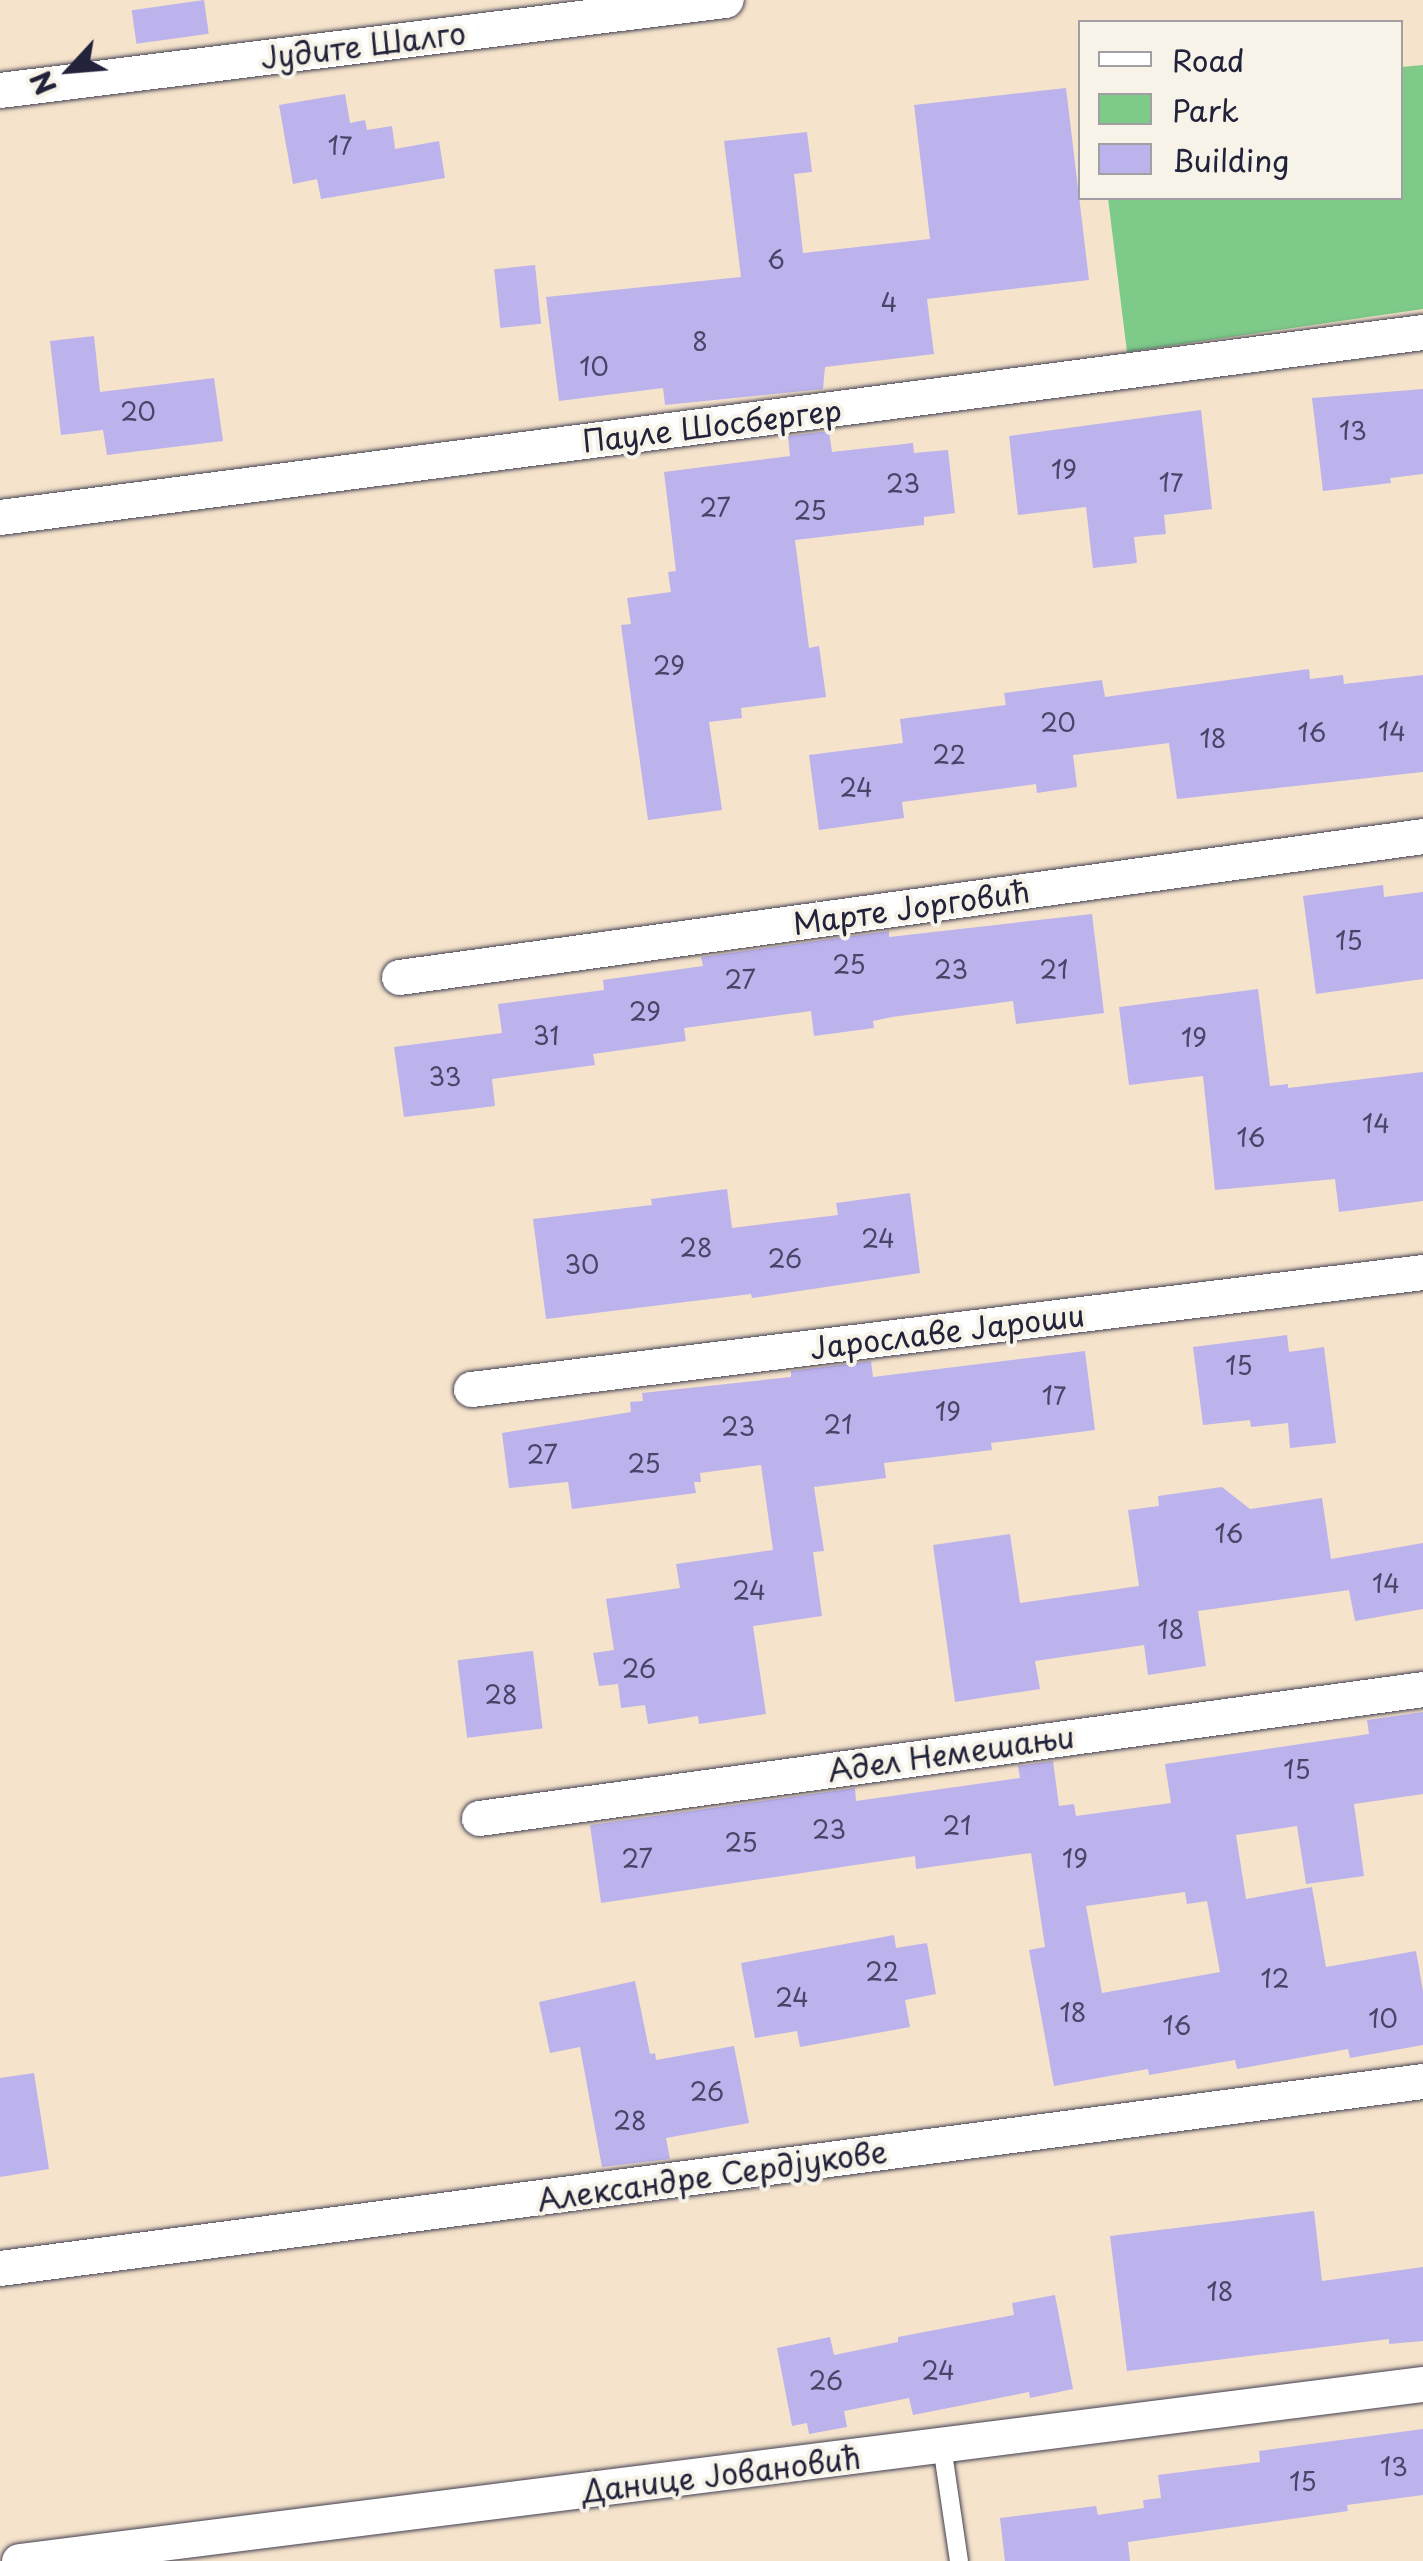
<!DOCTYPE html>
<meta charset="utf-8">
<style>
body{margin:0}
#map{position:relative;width:1423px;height:2561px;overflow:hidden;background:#f5e3cb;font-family:"Playpen Sans",sans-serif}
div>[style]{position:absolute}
.green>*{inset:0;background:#7dca89}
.building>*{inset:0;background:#bcb3ed;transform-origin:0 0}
.roads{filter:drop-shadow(0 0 2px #423f51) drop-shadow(0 0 2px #423f51)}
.service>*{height:18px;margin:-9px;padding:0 9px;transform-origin:9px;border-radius:9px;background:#fff}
.minor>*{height:35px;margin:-17.5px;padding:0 17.5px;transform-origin:17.5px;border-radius:17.5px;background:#fff}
span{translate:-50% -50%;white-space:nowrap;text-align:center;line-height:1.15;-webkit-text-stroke:8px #f7f3e8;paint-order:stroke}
.number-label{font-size:25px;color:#484668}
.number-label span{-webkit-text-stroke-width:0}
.street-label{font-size:30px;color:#22223b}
.legend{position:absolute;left:1078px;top:20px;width:325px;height:180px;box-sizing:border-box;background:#f7f3e8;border:2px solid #a29fa3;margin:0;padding:12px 18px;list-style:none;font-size:30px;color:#22223b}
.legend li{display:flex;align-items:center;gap:20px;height:50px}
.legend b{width:50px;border:2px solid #a29fa3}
.north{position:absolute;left:20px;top:20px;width:100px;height:100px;-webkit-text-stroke:8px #f7f3e8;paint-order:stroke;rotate:244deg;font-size:28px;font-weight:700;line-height:40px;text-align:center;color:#22223b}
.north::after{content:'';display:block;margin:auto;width:35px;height:45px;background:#22223b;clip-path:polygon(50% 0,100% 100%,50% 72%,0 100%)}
</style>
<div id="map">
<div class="green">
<div style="clip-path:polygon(1423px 65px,1423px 309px,1127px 352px,1108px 198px,1400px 198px,1401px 67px)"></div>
</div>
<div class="building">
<div style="left:204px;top:0;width:34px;height:73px;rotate:82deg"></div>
<div style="clip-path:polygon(1066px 88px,1089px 280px,927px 299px,934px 354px,825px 367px,823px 389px,665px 405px,663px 388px,559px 401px,546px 297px,741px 277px,724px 141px,807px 132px,812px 172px,794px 174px,803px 253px,930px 239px,914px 105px)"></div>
<div style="clip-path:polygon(345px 94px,350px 123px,365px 120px,367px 130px,392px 126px,395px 149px,439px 141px,445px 178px,321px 199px,317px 179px,293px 184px,279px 105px)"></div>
<div style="left:535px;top:265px;width:59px;height:41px;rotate:84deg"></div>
<div style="clip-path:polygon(94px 336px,100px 392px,214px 378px,223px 441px,107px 455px,103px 430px,61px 435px,50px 341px)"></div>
<div style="clip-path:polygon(1423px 389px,1423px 474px,1390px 478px,1391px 483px,1323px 491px,1312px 398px)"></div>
<div style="clip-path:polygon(1201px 410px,1212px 509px,1164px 515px,1166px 534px,1134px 537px,1137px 563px,1093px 568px,1086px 507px,1018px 515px,1009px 436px)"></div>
<div style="clip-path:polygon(829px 431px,832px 452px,913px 443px,914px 453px,948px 450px,955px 513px,924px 517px,924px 525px,795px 540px,809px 648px,819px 646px,826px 697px,741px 708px,742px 718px,709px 722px,722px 810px,648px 820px,621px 625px,631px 624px,627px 598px,671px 592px,668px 572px,676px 571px,664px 472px,790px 456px,788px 436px)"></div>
<div style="clip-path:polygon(1309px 669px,1310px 679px,1343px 675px,1344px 684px,1423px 675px,1423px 772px,1177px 799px,1169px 743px,1073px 755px,1077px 787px,1037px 793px,1036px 784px,902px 802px,904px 818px,819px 830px,809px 755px,903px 743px,900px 719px,1006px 705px,1004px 693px,1102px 680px,1105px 697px)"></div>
<div style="clip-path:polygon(1383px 885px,1384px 897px,1423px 892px,1423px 979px,1316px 994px,1303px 896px)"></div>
<div style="clip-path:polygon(1092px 914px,1104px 1013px,1016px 1024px,1013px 1001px,892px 1017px,873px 1021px,874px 1028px,814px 1036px,811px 1011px,684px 1028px,686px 1041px,593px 1054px,595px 1065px,492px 1079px,495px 1106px,404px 1117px,394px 1047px,502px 1033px,498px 1004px,604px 990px,603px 980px,703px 966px,701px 957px,889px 931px,889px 937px)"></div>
<div style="clip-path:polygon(1258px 989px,1270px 1086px,1288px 1084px,1288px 1088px,1423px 1072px,1423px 1201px,1339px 1212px,1335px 1179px,1215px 1190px,1203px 1076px,1129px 1085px,1119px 1007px)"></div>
<div style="clip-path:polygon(727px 1189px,732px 1228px,838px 1215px,836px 1203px,910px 1193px,920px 1273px,752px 1298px,751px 1294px,546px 1319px,533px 1219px,652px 1205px,651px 1199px)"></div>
<div style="clip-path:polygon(1287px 1335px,1289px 1352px,1324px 1347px,1336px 1443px,1290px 1448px,1288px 1423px,1251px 1427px,1250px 1420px,1203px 1425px,1193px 1347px)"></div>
<div style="clip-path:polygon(1085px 1351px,1095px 1430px,991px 1443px,992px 1450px,884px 1463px,886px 1478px,814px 1487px,824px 1551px,813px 1552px,822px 1616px,753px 1626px,766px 1714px,699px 1724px,698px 1716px,648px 1724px,645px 1705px,621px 1708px,618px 1684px,599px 1686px,593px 1653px,614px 1650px,606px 1599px,680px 1588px,676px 1564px,773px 1550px,761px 1465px,700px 1473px,701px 1482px,694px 1482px,696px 1493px,572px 1509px,568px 1482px,509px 1488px,502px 1433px,631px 1412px,630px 1402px,643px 1401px,642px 1393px,791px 1377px,791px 1371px,871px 1361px,873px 1377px)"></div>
<div style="clip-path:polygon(1222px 1487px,1250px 1509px,1322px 1498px,1331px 1559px,1423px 1543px,1423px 1609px,1355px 1621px,1349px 1590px,1198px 1611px,1206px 1666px,1148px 1675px,1144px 1645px,1035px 1661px,1040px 1689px,955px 1702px,933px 1545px,1010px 1534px,1020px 1603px,1139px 1586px,1128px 1510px,1159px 1506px,1158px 1496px)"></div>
<div style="left:533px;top:1651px;width:78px;height:76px;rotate:83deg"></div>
<div style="clip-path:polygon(evenodd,1423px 1712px,1423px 1794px,1354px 1804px,1364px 1876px,1306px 1884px,1297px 1826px,1236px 1835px,1246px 1899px,1312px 1887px,1326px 1967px,1416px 1951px,1423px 1991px,1423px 2045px,1350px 2058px,1348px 2049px,1237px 2069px,1235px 2060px,1149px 2075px,1148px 2069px,1054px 2086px,1029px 1950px,1045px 1947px,1031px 1853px,916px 1869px,915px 1856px,601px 1903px,590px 1825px,855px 1788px,856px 1801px,1020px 1778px,1018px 1766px,1053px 1761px,1059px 1806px,1074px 1804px,1076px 1816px,1171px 1803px,1165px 1764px,1369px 1734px,1367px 1720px,1423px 1712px,1185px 1892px,1187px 1904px,1207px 1901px,1220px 1972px,1102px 1993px,1086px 1906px,1185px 1892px)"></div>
<div style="clip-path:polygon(894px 1935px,896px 1948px,927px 1943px,936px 1994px,905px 2000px,910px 2027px,800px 2047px,797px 2031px,755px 2038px,741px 1963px)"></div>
<div style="clip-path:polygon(635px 1981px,650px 2054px,655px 2053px,656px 2060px,734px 2046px,749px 2123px,666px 2138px,670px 2159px,602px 2167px,580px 2047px,550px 2053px,539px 2002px)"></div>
<div style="clip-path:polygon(34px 2073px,49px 2169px,0 2177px,0 2078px)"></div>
<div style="clip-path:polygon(1314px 2211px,1322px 2281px,1423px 2267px,1423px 2341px,1389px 2344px,1389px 2339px,1127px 2371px,1110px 2236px)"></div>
<div style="clip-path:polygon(1055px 2295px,1073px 2389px,1030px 2398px,1029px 2392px,913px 2415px,909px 2398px,844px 2411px,847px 2427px,809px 2434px,807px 2423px,792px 2426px,777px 2348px,830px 2337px,834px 2355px,898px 2342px,898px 2337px,1014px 2315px,1012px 2303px)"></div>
<div style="clip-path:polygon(1423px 2429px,1423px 2495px,1347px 2505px,1348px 2511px,1128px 2542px,1130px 2561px,1005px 2561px,1000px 2518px,1096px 2506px,1098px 2515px,1144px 2508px,1143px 2500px,1161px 2498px,1158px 2475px,1260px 2462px,1259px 2451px)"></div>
</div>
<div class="roads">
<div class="service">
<div style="left:942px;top:2446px;width:116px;rotate:81.6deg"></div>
</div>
<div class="minor">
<div style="left:0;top:90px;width:731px;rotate:-7.08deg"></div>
<div style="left:0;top:517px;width:1435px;rotate:-7.41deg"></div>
<div style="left:399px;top:977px;width:1034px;rotate:-7.84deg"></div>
<div style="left:471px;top:1389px;width:959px;rotate:-7.01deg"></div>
<div style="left:479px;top:1818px;width:953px;rotate:-7.78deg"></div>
<div style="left:0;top:2268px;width:1435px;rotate:-7.49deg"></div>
<div style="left:19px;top:2561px;width:1415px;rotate:-7.19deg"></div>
</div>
</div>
<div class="number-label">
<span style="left:340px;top:145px">17</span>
<span style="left:776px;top:259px">6</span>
<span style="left:889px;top:302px">4</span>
<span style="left:700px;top:341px">8</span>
<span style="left:594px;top:366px">10</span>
<span style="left:138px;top:411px">20</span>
<span style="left:1353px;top:430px">13</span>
<span style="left:1064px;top:469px">19</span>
<span style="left:1171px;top:482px">17</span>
<span style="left:903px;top:483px">23</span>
<span style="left:715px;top:507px">27</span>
<span style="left:810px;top:510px">25</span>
<span style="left:669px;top:665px">29</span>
<span style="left:1058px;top:722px">20</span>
<span style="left:1392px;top:731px">14</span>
<span style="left:1312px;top:732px">16</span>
<span style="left:1213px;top:738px">18</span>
<span style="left:949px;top:754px">22</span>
<span style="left:856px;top:787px">24</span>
<span style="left:1349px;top:940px">15</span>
<span style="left:849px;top:964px">25</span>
<span style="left:951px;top:969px">23</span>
<span style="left:1054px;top:969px">21</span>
<span style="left:740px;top:979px">27</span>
<span style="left:645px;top:1011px">29</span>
<span style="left:546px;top:1035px">31</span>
<span style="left:1194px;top:1037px">19</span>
<span style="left:445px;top:1076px">33</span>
<span style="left:1376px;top:1123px">14</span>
<span style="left:1251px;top:1137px">16</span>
<span style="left:878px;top:1238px">24</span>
<span style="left:696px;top:1247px">28</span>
<span style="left:785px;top:1258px">26</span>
<span style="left:582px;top:1264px">30</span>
<span style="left:1239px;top:1365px">15</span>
<span style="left:1054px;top:1395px">17</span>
<span style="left:948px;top:1411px">19</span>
<span style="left:838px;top:1424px">21</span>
<span style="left:738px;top:1426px">23</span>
<span style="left:542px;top:1454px">27</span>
<span style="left:644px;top:1463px">25</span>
<span style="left:1229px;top:1533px">16</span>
<span style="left:1386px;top:1583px">14</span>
<span style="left:749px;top:1590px">24</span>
<span style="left:1171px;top:1629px">18</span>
<span style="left:639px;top:1668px">26</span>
<span style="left:501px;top:1694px">28</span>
<span style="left:1297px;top:1769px">15</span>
<span style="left:957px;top:1825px">21</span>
<span style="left:829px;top:1829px">23</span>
<span style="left:741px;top:1842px">25</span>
<span style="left:637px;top:1858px">27</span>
<span style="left:1075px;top:1858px">19</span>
<span style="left:882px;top:1971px">22</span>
<span style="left:1275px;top:1978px">12</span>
<span style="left:792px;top:1997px">24</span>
<span style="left:1073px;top:2012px">18</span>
<span style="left:1383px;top:2018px">10</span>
<span style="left:1177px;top:2025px">16</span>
<span style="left:707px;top:2091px">26</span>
<span style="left:630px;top:2120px">28</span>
<span style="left:1220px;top:2291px">18</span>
<span style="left:938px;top:2370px">24</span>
<span style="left:826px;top:2380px">26</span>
<span style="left:1394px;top:2466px">13</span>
<span style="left:1303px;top:2481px">15</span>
</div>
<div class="street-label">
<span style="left:363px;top:45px;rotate:-7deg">Јудите Шалго</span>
<span style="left:712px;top:425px;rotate:-7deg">Пауле Шосбергер</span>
<span style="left:911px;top:907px;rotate:-8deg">Марте Јорговић</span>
<span style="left:947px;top:1331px;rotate:-7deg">Јарославе Јароши</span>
<span style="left:951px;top:1753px;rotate:-8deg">Адел Немешањи</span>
<span style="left:712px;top:2175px;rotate:-8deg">Александре Сердјукове</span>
<span style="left:721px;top:2474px;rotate:-7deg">Данице Јовановић</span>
</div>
<ul class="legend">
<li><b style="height:12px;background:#fff"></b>Road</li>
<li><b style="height:28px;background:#7dca89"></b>Park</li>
<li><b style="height:28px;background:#bcb3ed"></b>Building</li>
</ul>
<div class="north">N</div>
</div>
